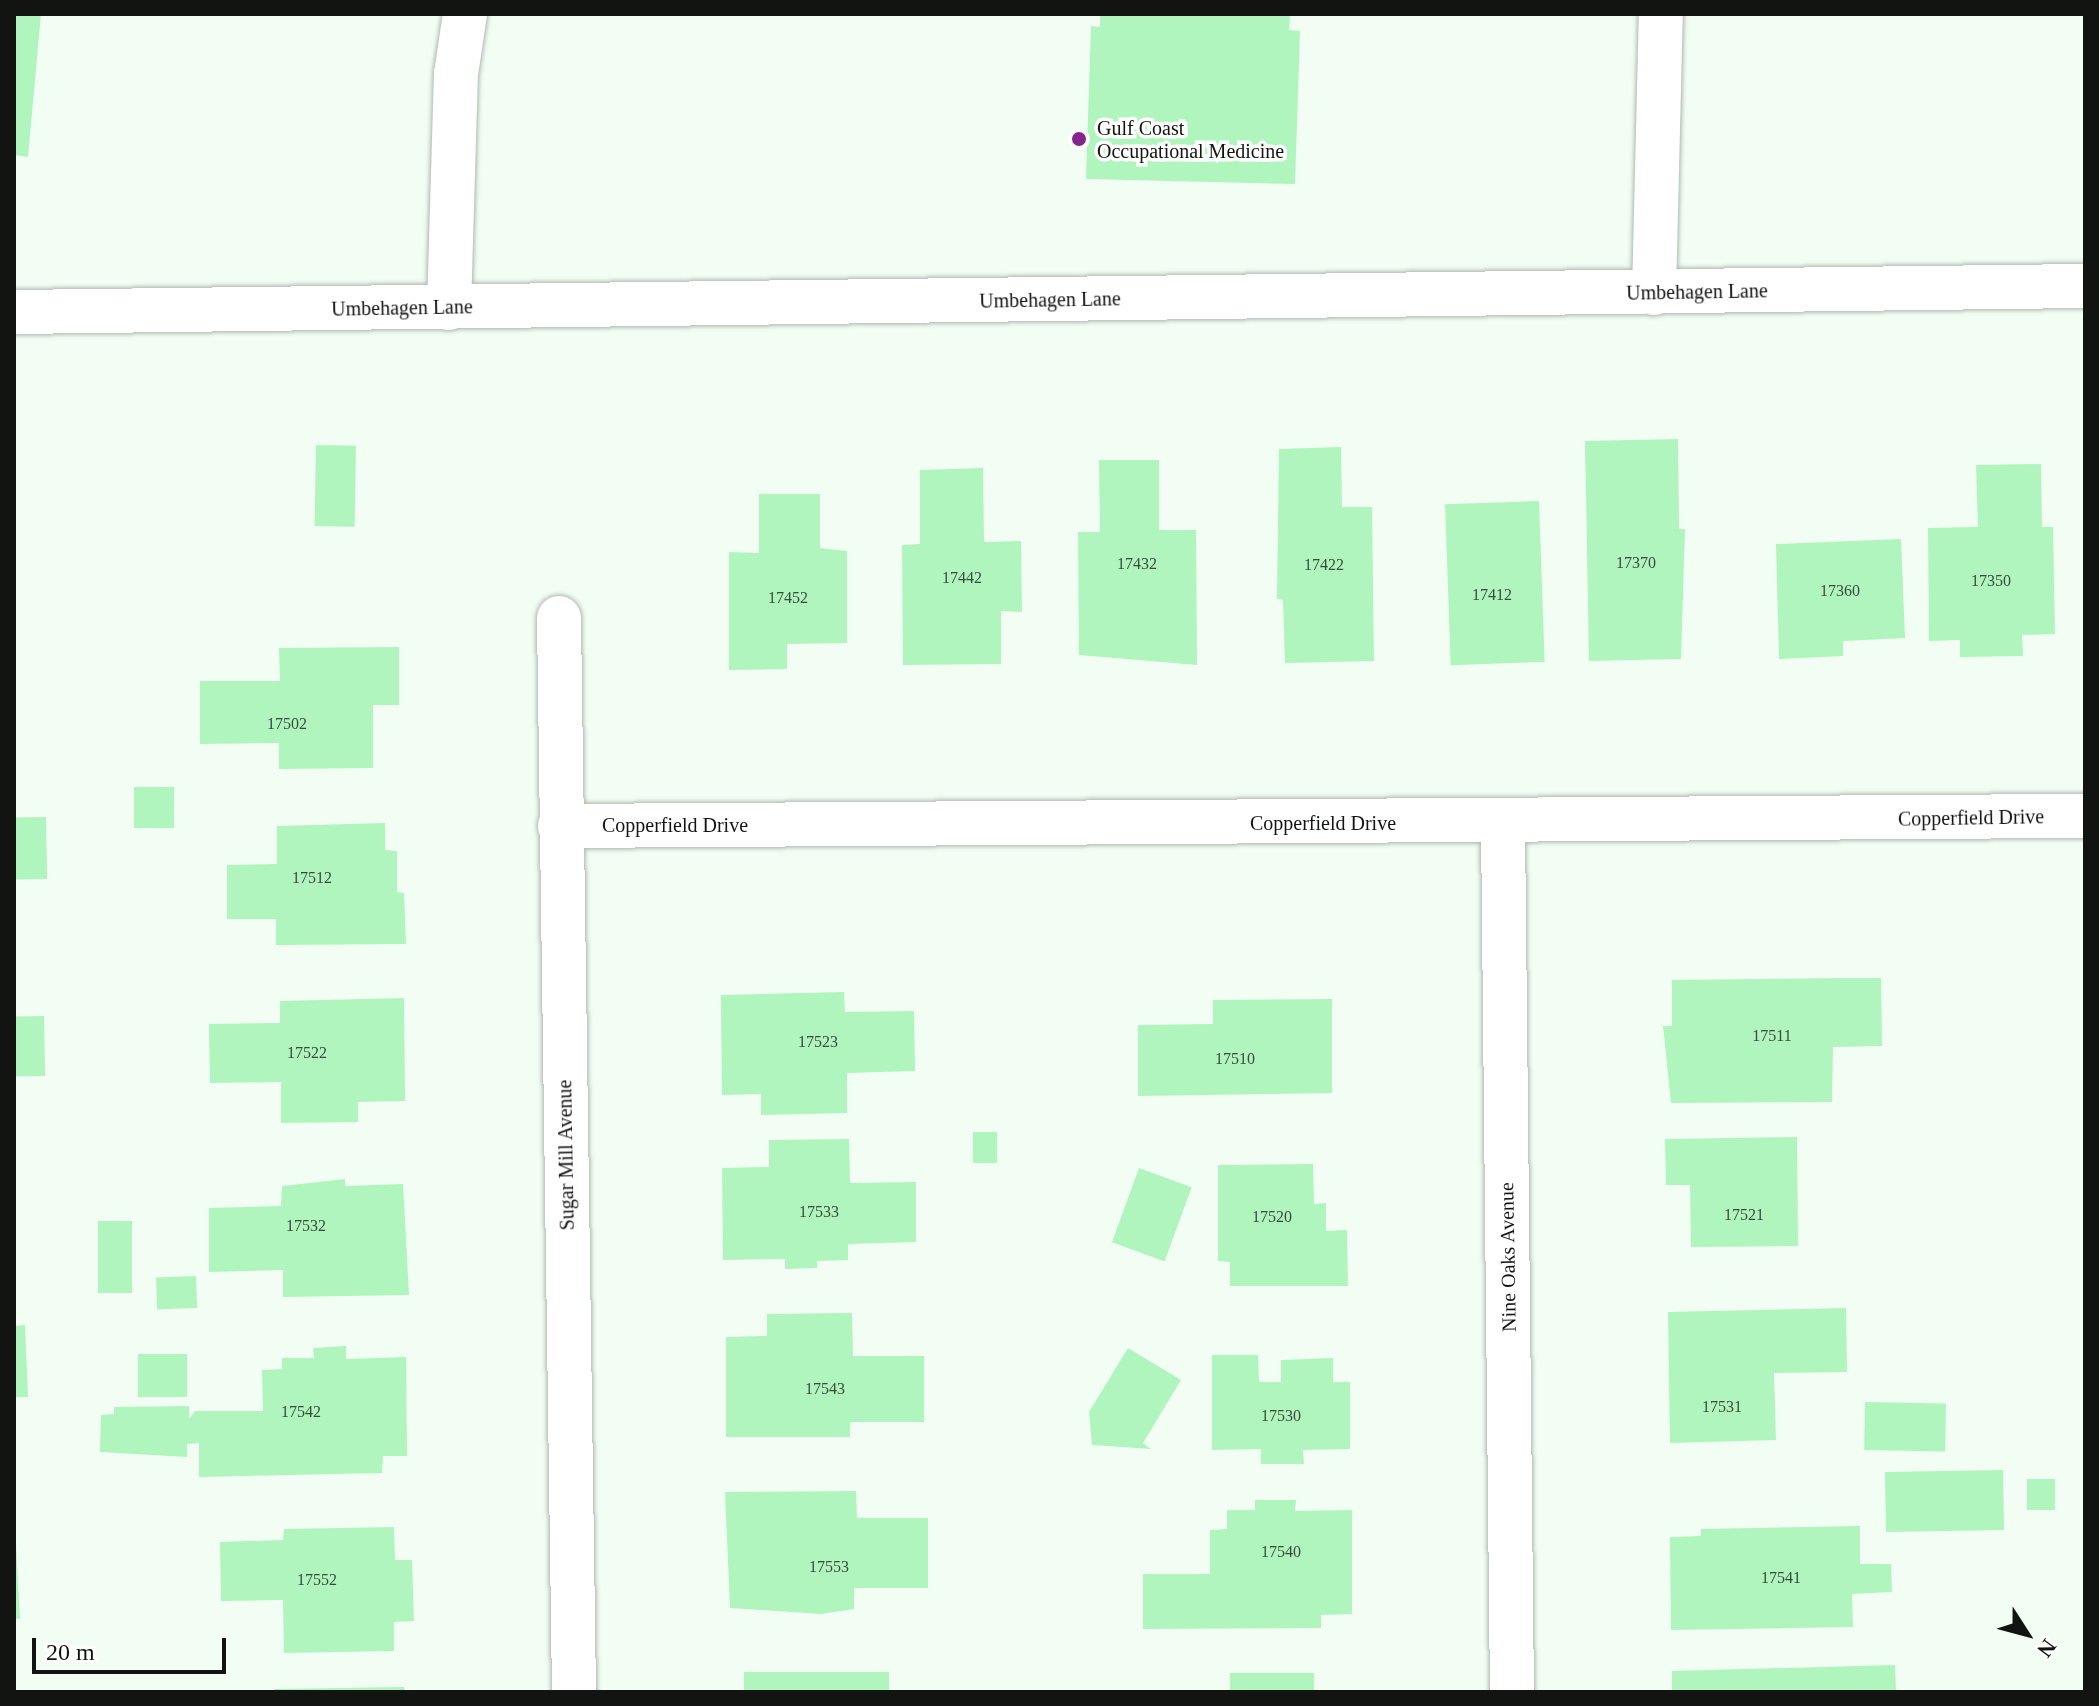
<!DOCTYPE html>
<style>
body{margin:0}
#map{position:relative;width:2099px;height:1706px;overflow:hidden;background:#f2fdf4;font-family:"Times New Roman",serif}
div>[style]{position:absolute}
.building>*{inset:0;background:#b0f5bd;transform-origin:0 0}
.roads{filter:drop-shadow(0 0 2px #afb9b0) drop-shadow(0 0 2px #afb9b0)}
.minor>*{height:44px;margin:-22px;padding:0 22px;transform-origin:22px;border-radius:22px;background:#fff}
.dots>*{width:22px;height:22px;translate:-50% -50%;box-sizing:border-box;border:4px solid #fff;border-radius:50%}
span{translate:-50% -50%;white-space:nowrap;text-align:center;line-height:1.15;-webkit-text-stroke:7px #fff;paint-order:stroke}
.number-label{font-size:16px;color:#394c3c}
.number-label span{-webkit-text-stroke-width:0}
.poi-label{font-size:20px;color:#111411}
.left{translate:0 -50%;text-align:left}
.street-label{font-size:20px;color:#111411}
.frame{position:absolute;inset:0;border:16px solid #111411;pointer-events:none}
.north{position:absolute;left:1987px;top:1594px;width:80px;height:80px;-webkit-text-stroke:6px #fff;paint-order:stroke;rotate:126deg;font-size:22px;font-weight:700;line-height:32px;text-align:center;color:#111411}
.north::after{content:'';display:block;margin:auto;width:28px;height:36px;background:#111411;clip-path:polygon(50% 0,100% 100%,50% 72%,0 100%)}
.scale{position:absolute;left:32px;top:1638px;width:194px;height:36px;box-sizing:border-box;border:4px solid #111411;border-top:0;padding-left:10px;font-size:24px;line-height:28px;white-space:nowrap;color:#111411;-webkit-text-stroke:6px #fff;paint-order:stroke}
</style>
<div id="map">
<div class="building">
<div style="clip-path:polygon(14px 14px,41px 14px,28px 157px,14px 155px)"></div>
<div style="clip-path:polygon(1100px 14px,1290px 14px,1289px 30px,1300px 31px,1295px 184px,1086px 179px,1091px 26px,1100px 27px)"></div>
<div style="clip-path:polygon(1678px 439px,1679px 529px,1685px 529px,1681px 659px,1589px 661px,1585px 441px)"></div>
<div style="left:316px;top:445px;width:40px;height:81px;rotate:1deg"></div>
<div style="clip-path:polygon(1341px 447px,1342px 507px,1372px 507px,1374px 661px,1285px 663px,1283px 600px,1277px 599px,1279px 449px)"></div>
<div style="clip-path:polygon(1099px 460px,1159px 460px,1159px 530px,1196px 530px,1197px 665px,1079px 655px,1078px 532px,1100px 532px)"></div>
<div style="clip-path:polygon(2041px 464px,2042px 527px,2053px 527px,2055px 634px,2022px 635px,2023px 656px,1960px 657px,1960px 640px,1929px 641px,1928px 528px,1978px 527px,1976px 465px)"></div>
<div style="clip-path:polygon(983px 468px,984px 542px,1021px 541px,1022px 612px,1001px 611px,1001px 664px,903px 665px,902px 545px,920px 544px,920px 470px)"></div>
<div style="clip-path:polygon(759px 494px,820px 494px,820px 548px,847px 551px,847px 643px,787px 644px,787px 669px,729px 670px,729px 552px,759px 553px)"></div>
<div style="left:1539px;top:501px;width:161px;height:94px;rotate:88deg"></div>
<div style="clip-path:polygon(1901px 539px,1905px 638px,1843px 641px,1843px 656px,1779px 659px,1776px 544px)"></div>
<div style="clip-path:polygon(399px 647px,399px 705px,373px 705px,373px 768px,279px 769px,279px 743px,200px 744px,200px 681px,280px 681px,279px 648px)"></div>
<div style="left:174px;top:787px;width:41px;height:40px;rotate:90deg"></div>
<div style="left:46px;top:817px;width:62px;height:32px;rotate:89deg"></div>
<div style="clip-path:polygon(385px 823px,385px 850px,397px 851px,397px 892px,404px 893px,406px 944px,276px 945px,276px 919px,227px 919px,227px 865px,277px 864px,277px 826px)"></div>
<div style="clip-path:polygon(1844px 978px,1881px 978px,1882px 1046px,1833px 1047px,1832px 1102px,1671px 1103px,1663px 1026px,1672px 1026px,1672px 980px)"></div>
<div style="clip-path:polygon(844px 992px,845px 1012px,914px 1011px,915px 1071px,847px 1073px,847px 1113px,761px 1115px,761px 1094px,722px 1095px,721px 995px)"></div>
<div style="clip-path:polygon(404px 998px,405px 1101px,358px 1102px,358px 1122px,281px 1123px,281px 1082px,210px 1083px,209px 1024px,280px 1023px,280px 1001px)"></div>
<div style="clip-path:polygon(1332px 999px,1332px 1093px,1138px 1096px,1138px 1025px,1213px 1024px,1213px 1000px)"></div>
<div style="left:44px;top:1016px;width:60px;height:30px;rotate:89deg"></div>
<div style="left:973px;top:1132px;width:24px;height:31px"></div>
<div style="clip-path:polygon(1797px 1137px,1798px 1246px,1691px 1247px,1690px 1185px,1666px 1185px,1665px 1139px)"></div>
<div style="clip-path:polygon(849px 1139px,850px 1183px,916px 1182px,916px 1242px,848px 1244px,848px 1260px,817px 1261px,817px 1268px,785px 1269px,785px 1259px,723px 1260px,722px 1168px,769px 1167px,769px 1140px)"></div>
<div style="clip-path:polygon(1313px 1164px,1314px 1204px,1326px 1203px,1326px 1231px,1347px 1230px,1348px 1286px,1230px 1286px,1230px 1262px,1218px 1261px,1218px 1165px)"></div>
<div style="left:1139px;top:1168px;width:56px;height:79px;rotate:20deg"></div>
<div style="clip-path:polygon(345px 1179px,345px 1186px,403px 1184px,409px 1295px,283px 1297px,283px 1270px,209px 1272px,209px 1208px,281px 1206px,282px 1186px)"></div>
<div style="left:98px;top:1221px;width:34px;height:72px"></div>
<div style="left:196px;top:1276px;width:32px;height:40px;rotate:88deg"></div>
<div style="clip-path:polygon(1846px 1308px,1847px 1372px,1774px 1373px,1776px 1440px,1670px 1443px,1668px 1312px)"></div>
<div style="clip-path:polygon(852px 1313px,853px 1356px,924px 1356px,924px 1422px,850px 1422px,850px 1437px,726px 1437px,726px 1337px,767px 1336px,767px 1314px)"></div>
<div style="clip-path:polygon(25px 1325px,28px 1397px,14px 1397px,14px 1326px)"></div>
<div style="clip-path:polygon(346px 1346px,346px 1359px,406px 1357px,407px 1456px,383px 1456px,382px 1473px,199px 1477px,199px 1443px,187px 1444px,187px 1457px,100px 1452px,101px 1415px,114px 1414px,114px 1407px,189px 1406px,189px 1419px,195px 1411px,263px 1411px,262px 1370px,282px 1369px,282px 1358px,314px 1358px,313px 1348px)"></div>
<div style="clip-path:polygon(1128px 1348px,1181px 1380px,1143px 1443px,1151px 1449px,1092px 1445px,1089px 1412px)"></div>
<div style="left:187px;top:1354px;width:43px;height:49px;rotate:90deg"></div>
<div style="clip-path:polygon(1212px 1355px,1258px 1355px,1259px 1382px,1281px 1382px,1281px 1360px,1333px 1358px,1333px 1382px,1350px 1382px,1350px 1449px,1303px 1450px,1304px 1464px,1261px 1464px,1261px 1449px,1212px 1450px)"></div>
<div style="left:1865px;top:1402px;width:81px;height:48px;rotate:1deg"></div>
<div style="left:2003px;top:1470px;width:60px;height:118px;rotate:89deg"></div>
<div style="left:2027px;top:1479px;width:28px;height:31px"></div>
<div style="clip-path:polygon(856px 1491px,857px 1518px,928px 1518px,928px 1588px,854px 1588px,854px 1609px,821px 1614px,730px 1608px,725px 1492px)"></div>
<div style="clip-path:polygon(1255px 1500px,1296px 1500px,1295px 1511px,1352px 1510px,1352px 1614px,1321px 1615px,1321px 1628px,1143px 1629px,1143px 1574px,1210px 1574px,1210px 1530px,1227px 1529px,1227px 1510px,1255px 1510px)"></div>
<div style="clip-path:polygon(1860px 1526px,1860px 1564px,1891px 1564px,1892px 1592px,1852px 1594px,1853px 1627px,1671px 1630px,1670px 1537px,1701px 1536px,1701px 1529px)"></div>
<div style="clip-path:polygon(394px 1527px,395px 1560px,412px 1560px,414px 1621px,394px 1622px,394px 1651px,284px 1653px,283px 1600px,221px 1601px,220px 1542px,283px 1540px,284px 1529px)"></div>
<div style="clip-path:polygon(14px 1543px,16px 1543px,20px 1619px,14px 1619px)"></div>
<div style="clip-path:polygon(1895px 1665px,1896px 1692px,1672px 1692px,1672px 1671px)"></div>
<div style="left:889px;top:1672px;width:20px;height:145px;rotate:90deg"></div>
<div style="left:1314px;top:1673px;width:19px;height:84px;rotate:90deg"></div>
<div style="clip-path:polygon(404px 1687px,405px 1692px,274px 1692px,274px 1689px)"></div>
</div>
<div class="roads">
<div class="minor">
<div style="left:1654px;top:293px;width:279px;rotate:-88.6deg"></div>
<div style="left:449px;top:308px;width:234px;rotate:-88.3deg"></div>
<div style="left:456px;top:74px;width:61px;rotate:-81.5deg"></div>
<div style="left:14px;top:312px;width:2071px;rotate:-0.72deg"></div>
<div style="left:559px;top:618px;width:1074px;rotate:89.2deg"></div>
<div style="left:1503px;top:823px;width:869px;rotate:89.41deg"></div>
<div style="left:560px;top:826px;width:1525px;rotate:-0.38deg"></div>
</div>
</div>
<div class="dots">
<div style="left:1079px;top:139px;background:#85248d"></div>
</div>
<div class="number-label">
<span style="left:1636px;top:563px">17370</span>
<span style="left:1137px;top:564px">17432</span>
<span style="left:1324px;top:565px">17422</span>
<span style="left:962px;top:578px">17442</span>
<span style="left:1991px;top:581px">17350</span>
<span style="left:1840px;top:591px">17360</span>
<span style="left:1492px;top:595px">17412</span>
<span style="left:788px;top:598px">17452</span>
<span style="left:287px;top:724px">17502</span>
<span style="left:312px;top:878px">17512</span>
<span style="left:1772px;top:1036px">17511</span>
<span style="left:818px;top:1042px">17523</span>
<span style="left:307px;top:1053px">17522</span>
<span style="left:1235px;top:1059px">17510</span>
<span style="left:819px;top:1212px">17533</span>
<span style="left:1744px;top:1215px">17521</span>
<span style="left:1272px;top:1217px">17520</span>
<span style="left:306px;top:1226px">17532</span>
<span style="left:825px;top:1389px">17543</span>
<span style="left:1722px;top:1407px">17531</span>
<span style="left:301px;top:1412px">17542</span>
<span style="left:1281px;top:1416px">17530</span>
<span style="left:1281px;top:1552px">17540</span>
<span style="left:829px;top:1567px">17553</span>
<span style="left:1781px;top:1578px">17541</span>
<span style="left:317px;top:1580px">17552</span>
</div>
<div class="poi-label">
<span class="left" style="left:1097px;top:140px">Gulf Coast<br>Occupational Medicine</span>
</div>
<div class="street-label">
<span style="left:1697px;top:292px;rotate:-1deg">Umbehagen Lane</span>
<span style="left:1050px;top:300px;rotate:-1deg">Umbehagen Lane</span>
<span style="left:402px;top:308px;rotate:-1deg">Umbehagen Lane</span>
<span style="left:1971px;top:818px;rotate:-1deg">Copperfield Drive</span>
<span style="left:1323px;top:823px">Copperfield Drive</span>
<span style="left:675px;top:825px">Copperfield Drive</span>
<span style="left:566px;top:1155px;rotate:-91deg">Sugar Mill Avenue</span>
<span style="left:1508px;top:1257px;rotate:-91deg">Nine Oaks Avenue</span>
</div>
<div class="frame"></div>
<div class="north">N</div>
<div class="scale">20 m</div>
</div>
